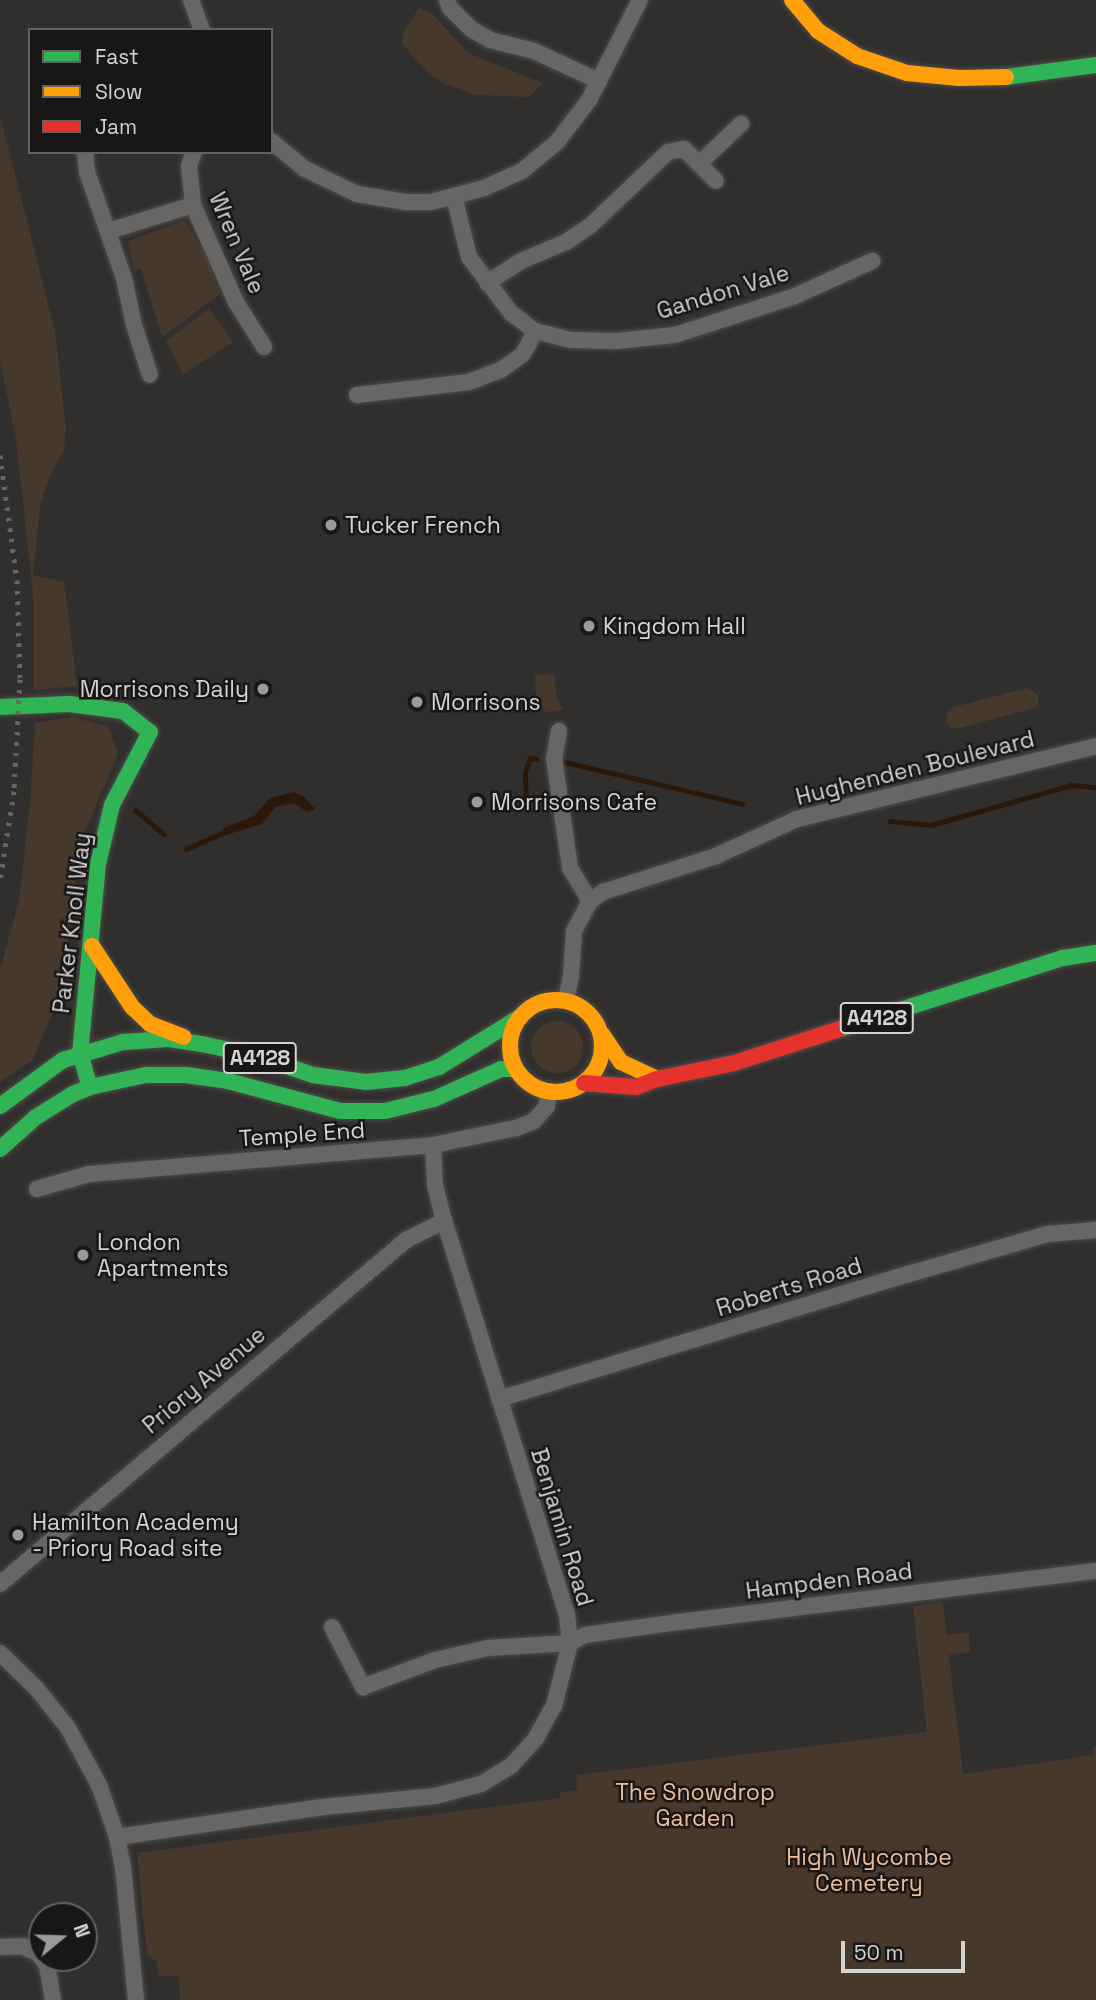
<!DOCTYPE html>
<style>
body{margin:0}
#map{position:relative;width:1096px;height:2000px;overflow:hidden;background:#312f2d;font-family:"Space Grotesk",sans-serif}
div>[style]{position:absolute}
.green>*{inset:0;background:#46382b}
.round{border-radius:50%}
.water>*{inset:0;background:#2b1809}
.stream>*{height:5px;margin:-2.5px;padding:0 2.5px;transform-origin:2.5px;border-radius:2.5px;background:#2b1809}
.roads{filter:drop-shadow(0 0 2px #4e4c4b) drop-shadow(0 0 2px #4e4c4b)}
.street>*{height:16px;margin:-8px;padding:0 8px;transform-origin:8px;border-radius:8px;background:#676664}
.fast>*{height:16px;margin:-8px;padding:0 8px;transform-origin:8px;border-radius:8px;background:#30b455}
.slow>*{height:16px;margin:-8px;padding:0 8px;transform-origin:8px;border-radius:8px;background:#ff9f0a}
.slow>.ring{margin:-8px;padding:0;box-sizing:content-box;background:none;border:16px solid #ff9f0a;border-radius:50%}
.jam>*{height:16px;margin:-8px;padding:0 8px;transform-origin:8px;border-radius:8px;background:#e5322d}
.rail>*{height:5px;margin-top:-2.5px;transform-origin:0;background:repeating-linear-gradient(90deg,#686665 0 3.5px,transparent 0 10.5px)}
.dots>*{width:19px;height:19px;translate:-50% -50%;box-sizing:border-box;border:4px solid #191716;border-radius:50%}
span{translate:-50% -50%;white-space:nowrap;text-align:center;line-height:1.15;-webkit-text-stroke:5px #191716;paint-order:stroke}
.shield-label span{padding:2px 5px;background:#191716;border:2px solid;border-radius:5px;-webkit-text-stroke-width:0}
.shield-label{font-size:21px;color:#d5d3d1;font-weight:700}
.street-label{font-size:23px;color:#d5d3d1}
.poi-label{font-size:23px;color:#d5d3d1}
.left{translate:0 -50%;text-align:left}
.right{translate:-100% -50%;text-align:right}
.park-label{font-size:23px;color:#ebbd98}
.legend{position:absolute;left:28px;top:28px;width:245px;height:126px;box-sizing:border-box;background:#191716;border:2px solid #646261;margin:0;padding:9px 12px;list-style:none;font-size:21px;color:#d5d3d1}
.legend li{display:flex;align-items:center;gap:14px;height:35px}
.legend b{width:35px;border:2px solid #646261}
.north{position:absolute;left:28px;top:1902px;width:70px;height:70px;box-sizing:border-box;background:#191716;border:2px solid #646261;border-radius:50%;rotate:71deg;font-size:19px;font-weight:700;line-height:28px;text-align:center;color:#d5d3d1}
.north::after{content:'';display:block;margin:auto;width:24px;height:32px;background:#9c9a98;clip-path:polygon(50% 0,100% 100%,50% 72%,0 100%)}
.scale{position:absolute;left:841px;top:1941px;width:124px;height:32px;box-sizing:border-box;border:4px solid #d5d3d1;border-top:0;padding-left:9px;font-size:21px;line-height:24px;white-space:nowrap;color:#d5d3d1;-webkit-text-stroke:5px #191716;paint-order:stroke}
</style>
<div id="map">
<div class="green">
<div style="clip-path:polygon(419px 8px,432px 13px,468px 53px,543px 83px,529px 97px,476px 95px,445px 84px,429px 74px,402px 44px,403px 33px)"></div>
<div style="clip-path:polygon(0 115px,55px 332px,66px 428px,64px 452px,51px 472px,40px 506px,33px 575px,64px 582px,77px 686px,34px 690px,34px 603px,16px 439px,0 360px)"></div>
<div style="clip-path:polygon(185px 220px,209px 264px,220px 294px,162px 337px,141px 269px,134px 271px,128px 241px)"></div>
<div style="clip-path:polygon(209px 309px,233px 342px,183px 374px,166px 341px)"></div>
<div style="clip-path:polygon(554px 674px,556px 695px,563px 710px,546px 712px,536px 695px,535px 675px)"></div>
<div style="clip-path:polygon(1028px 688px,1038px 695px,1038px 704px,1034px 708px,957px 729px,950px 727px,946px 720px,948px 711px,954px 707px)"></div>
<div style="clip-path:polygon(72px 717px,109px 727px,118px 754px,80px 843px,67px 948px,52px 1014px,33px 1060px,0 1082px,0 970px,19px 900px,30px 803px,35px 723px)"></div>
<div class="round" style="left:531px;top:1021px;width:52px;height:52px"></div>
<div style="clip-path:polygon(943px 1602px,947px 1635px,969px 1632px,970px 1652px,949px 1655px,963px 1774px,1094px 1755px,1093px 1747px,1096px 1746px,1096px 2000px,180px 2000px,179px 1976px,158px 1976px,157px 1962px,147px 1954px,137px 1853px,560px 1798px,560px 1793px,578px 1790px,576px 1775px,927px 1732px,913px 1606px)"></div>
</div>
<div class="water">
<div style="clip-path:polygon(294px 792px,303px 796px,315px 809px,307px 812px,294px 803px,275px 807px,262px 824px,226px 835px,223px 828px,254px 816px,270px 798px)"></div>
</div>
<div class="stream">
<div style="left:565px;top:762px;width:182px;rotate:13.3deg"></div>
<div style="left:526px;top:805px;width:33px;rotate:-92deg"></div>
<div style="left:525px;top:772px;width:15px;rotate:-70deg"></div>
<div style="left:530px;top:758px;width:6px;rotate:9deg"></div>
<div style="left:135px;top:810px;width:38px;rotate:40deg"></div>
<div style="left:890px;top:821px;width:41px;rotate:5.6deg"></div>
<div style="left:931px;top:825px;width:146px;rotate:-15.9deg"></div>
<div style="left:1071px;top:785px;width:25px;rotate:5deg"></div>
<div style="left:186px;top:849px;width:42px;rotate:-24.1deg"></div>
</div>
<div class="roads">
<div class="street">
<div style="left:191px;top:0;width:32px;rotate:70deg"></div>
<div style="left:447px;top:0;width:9px;rotate:69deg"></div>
<div style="left:450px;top:8px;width:30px;rotate:45deg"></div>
<div style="left:471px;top:29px;width:22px;rotate:30deg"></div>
<div style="left:490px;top:40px;width:45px;rotate:14deg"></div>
<div style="left:534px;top:51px;width:72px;rotate:24.8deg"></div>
<div style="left:271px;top:141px;width:44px;rotate:39.5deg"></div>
<div style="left:305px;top:169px;width:58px;rotate:25.7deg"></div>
<div style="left:357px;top:194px;width:50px;rotate:9.3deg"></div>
<div style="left:406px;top:202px;width:25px"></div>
<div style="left:431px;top:202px;width:55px;rotate:-14.8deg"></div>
<div style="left:484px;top:188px;width:42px;rotate:-24.1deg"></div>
<div style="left:522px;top:171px;width:45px;rotate:-39.6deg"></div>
<div style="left:557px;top:142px;width:53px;rotate:-52.7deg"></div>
<div style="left:589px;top:100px;width:112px;rotate:-63deg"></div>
<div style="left:85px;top:152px;width:20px;rotate:84deg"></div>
<div style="left:87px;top:172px;width:112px;rotate:70.8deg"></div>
<div style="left:124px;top:278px;width:48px;rotate:78deg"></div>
<div style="left:134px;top:325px;width:52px;rotate:72.3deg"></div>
<div style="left:194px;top:152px;width:15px;rotate:110deg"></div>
<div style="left:189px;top:166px;width:39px;rotate:84deg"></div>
<div style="left:193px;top:205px;width:106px;rotate:66.1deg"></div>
<div style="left:236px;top:302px;width:53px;rotate:58.1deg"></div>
<div style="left:700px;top:163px;width:57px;rotate:-43.6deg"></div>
<div style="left:454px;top:196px;width:63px;rotate:76.2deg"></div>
<div style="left:469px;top:257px;width:70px;rotate:53.1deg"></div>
<div style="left:511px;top:313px;width:30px;rotate:37deg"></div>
<div style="left:535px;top:331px;width:38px;rotate:14deg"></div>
<div style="left:572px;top:340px;width:44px;rotate:1.3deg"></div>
<div style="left:616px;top:341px;width:59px;rotate:-5.8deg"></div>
<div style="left:675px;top:335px;width:126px;rotate:-18deg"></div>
<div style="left:795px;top:296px;width:85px;rotate:-24.4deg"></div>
<div style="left:109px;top:231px;width:88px;rotate:-17.2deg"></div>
<div style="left:487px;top:283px;width:40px;rotate:-32.9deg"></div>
<div style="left:521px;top:261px;width:49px;rotate:-22.9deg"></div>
<div style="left:566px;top:242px;width:30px;rotate:-34deg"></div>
<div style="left:591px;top:225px;width:106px;rotate:-43.5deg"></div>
<div style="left:668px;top:152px;width:16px;rotate:-11deg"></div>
<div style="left:684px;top:149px;width:45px;rotate:45deg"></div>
<div style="left:357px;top:395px;width:113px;rotate:-6.6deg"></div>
<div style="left:469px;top:382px;width:34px;rotate:-21deg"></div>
<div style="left:501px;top:370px;width:27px;rotate:-36deg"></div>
<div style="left:523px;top:354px;width:26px;rotate:-62deg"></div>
<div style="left:559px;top:731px;width:27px;rotate:100deg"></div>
<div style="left:554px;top:758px;width:111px;rotate:81.7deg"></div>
<div style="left:570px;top:868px;width:39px;rotate:59deg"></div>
<div style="left:590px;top:901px;width:34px;rotate:118deg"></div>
<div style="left:574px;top:931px;width:45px;rotate:93.8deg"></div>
<div style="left:571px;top:976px;width:25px;rotate:102deg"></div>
<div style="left:590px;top:901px;width:16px;rotate:-35deg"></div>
<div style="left:603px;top:892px;width:119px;rotate:-17.7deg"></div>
<div style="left:716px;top:856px;width:89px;rotate:-24.6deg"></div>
<div style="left:797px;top:819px;width:308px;rotate:-13.7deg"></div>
<div style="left:37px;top:1189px;width:54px;rotate:-16.1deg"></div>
<div style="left:89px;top:1174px;width:345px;rotate:-4.8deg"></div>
<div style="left:433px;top:1145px;width:85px;rotate:-11.6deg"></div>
<div style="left:516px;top:1128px;width:19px;rotate:-21deg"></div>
<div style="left:534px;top:1121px;width:20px;rotate:-49deg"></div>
<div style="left:547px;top:1106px;width:15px;rotate:-86deg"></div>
<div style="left:499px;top:1399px;width:429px;rotate:-17deg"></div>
<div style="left:909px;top:1274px;width:145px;rotate:-16.1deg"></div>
<div style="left:1048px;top:1234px;width:48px;rotate:-4.8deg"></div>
<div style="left:0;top:1584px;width:532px;rotate:-40.27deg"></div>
<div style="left:406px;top:1240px;width:42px;rotate:-26.6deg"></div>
<div style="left:332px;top:1627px;width:68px;rotate:62.7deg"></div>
<div style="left:363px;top:1687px;width:77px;rotate:-20.6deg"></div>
<div style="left:435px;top:1660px;width:54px;rotate:-12.8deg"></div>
<div style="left:488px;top:1648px;width:82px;rotate:-3.5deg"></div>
<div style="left:570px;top:1643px;width:17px;rotate:-28deg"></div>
<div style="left:585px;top:1635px;width:95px;rotate:-7.9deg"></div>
<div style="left:679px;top:1622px;width:420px;rotate:-7deg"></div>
<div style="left:0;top:1653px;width:52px;rotate:44.2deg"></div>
<div style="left:37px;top:1689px;width:50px;rotate:51.5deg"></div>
<div style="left:68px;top:1728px;width:65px;rotate:61.5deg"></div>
<div style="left:99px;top:1785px;width:55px;rotate:70.9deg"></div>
<div style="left:117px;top:1837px;width:31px;rotate:79deg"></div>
<div style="left:123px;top:1867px;width:134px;rotate:84.4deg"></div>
<div style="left:117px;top:1837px;width:208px;rotate:-8.3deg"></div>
<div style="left:323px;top:1807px;width:113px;rotate:-5.6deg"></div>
<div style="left:435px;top:1796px;width:48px;rotate:-14.6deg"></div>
<div style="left:481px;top:1784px;width:35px;rotate:-31deg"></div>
<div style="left:511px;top:1766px;width:38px;rotate:-48deg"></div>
<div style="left:536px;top:1738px;width:37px;rotate:-61deg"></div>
<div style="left:554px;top:1706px;width:65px;rotate:-75.7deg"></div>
<div style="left:570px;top:1643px;width:28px;rotate:-96deg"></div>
<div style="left:567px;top:1615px;width:413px;rotate:-107.3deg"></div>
<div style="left:444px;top:1221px;width:36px;rotate:-104deg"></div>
<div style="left:435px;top:1186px;width:41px;rotate:-92.8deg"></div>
<div style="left:0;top:1947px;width:23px;rotate:-2deg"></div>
<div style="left:23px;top:1946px;width:18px;rotate:27deg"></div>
<div style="left:39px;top:1954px;width:14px;rotate:56deg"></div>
<div style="left:47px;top:1966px;width:35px;rotate:80deg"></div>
</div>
<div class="fast">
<div style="left:1006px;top:77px;width:91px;rotate:-7.6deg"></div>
<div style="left:0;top:707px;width:69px;rotate:-2.5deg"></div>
<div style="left:69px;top:704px;width:54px;rotate:7.4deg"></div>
<div style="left:123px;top:711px;width:34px;rotate:38deg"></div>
<div style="left:150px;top:732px;width:82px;rotate:117.5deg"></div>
<div style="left:112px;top:805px;width:61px;rotate:103.3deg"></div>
<div style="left:98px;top:864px;width:190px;rotate:95.4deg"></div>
<div style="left:80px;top:1053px;width:35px;rotate:74deg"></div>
<div style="left:840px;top:1029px;width:234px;rotate:-17.7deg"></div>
<div style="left:1063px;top:958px;width:33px;rotate:-9deg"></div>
<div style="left:0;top:1106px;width:78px;rotate:-36.1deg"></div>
<div style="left:63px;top:1060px;width:63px;rotate:-16.7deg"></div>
<div style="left:123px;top:1042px;width:46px;rotate:-3.7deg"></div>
<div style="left:169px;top:1039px;width:33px;rotate:9deg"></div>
<div style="left:202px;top:1044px;width:52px;rotate:12.2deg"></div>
<div style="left:253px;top:1055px;width:63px;rotate:18.4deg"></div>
<div style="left:313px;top:1075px;width:53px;rotate:7.5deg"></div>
<div style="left:366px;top:1082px;width:39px;rotate:-6deg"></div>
<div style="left:405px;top:1078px;width:36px;rotate:-18deg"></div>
<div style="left:439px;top:1067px;width:95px;rotate:-31.7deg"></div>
<div style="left:0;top:1149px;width:48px;rotate:-41.6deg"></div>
<div style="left:36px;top:1117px;width:44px;rotate:-31.9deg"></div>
<div style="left:73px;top:1094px;width:18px;rotate:-22deg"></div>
<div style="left:90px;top:1087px;width:57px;rotate:-12.1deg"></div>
<div style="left:146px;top:1075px;width:40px"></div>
<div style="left:186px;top:1075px;width:42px;rotate:8.1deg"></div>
<div style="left:228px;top:1081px;width:116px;rotate:15deg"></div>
<div style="left:340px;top:1111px;width:45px"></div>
<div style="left:385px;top:1111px;width:50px;rotate:-13.8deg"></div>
<div style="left:434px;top:1099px;width:73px;rotate:-24.1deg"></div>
<div style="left:501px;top:1069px;width:15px"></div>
</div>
<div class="slow">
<div style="left:792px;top:0;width:40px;rotate:50deg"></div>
<div style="left:818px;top:31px;width:46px;rotate:32.7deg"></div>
<div style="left:857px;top:56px;width:53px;rotate:18.8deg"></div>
<div style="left:907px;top:73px;width:52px;rotate:5.5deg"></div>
<div style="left:959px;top:78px;width:47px;rotate:-1.2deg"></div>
<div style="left:92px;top:946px;width:73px;rotate:56.7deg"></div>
<div style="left:132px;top:1007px;width:25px;rotate:43deg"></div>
<div style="left:150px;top:1024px;width:36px;rotate:21deg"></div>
<div class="ring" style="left:510px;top:1000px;width:76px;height:76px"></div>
<div style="left:602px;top:1034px;width:34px;rotate:56deg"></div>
<div style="left:621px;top:1062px;width:40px;rotate:25deg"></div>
</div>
<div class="jam">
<div style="left:584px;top:1083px;width:52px;rotate:4.4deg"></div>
<div style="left:636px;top:1087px;width:22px;rotate:-21deg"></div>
<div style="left:657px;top:1079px;width:79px;rotate:-11.7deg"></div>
<div style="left:734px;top:1063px;width:111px;rotate:-17.8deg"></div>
</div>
</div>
<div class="rail">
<div style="left:0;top:455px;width:126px;rotate:82.3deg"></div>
<div style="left:17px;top:580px;width:99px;rotate:88.3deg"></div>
<div style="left:20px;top:679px;width:112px;rotate:93.1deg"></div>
<div style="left:14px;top:791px;width:90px;rotate:98.9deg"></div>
</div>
<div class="dots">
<div style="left:331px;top:525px;background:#9c9a98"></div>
<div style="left:589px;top:626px;background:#9c9a98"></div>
<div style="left:263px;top:689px;background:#9c9a98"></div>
<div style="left:417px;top:702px;background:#9c9a98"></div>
<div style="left:477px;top:802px;background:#9c9a98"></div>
<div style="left:83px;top:1255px;background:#9c9a98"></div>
<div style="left:18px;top:1535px;background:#9c9a98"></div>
</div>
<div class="shield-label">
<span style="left:877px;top:1018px">A4128</span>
<span style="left:260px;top:1058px">A4128</span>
</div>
<div class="street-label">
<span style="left:237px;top:243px;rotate:67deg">Wren Vale</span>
<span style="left:723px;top:292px;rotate:-17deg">Gandon Vale</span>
<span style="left:915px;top:768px;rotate:-14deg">Hughenden Boulevard</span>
<span style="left:72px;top:923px;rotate:-83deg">Parker Knoll Way</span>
<span style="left:302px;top:1134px;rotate:-4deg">Temple End</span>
<span style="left:789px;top:1287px;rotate:-17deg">Roberts Road</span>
<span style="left:204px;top:1380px;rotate:-40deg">Priory Avenue</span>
<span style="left:562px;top:1527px;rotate:73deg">Benjamin Road</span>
<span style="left:829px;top:1581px;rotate:-7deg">Hampden Road</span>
</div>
<div class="poi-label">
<span class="left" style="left:345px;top:525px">Tucker French</span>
<span class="left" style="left:603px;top:626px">Kingdom Hall</span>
<span class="right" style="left:249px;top:689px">Morrisons Daily</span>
<span class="left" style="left:431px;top:702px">Morrisons</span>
<span class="left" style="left:491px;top:802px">Morrisons Cafe</span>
<span class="left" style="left:97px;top:1255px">London<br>Apartments</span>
<span class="left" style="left:32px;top:1535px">Hamilton Academy<br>- Priory Road site</span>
</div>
<div class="park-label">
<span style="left:695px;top:1805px">The Snowdrop<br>Garden</span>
<span style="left:869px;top:1870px">High Wycombe<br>Cemetery</span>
</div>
<ul class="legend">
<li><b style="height:9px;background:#30b455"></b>Fast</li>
<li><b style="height:9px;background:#ff9f0a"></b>Slow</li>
<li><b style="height:9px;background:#e5322d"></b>Jam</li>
</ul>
<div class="north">N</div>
<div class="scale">50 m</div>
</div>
